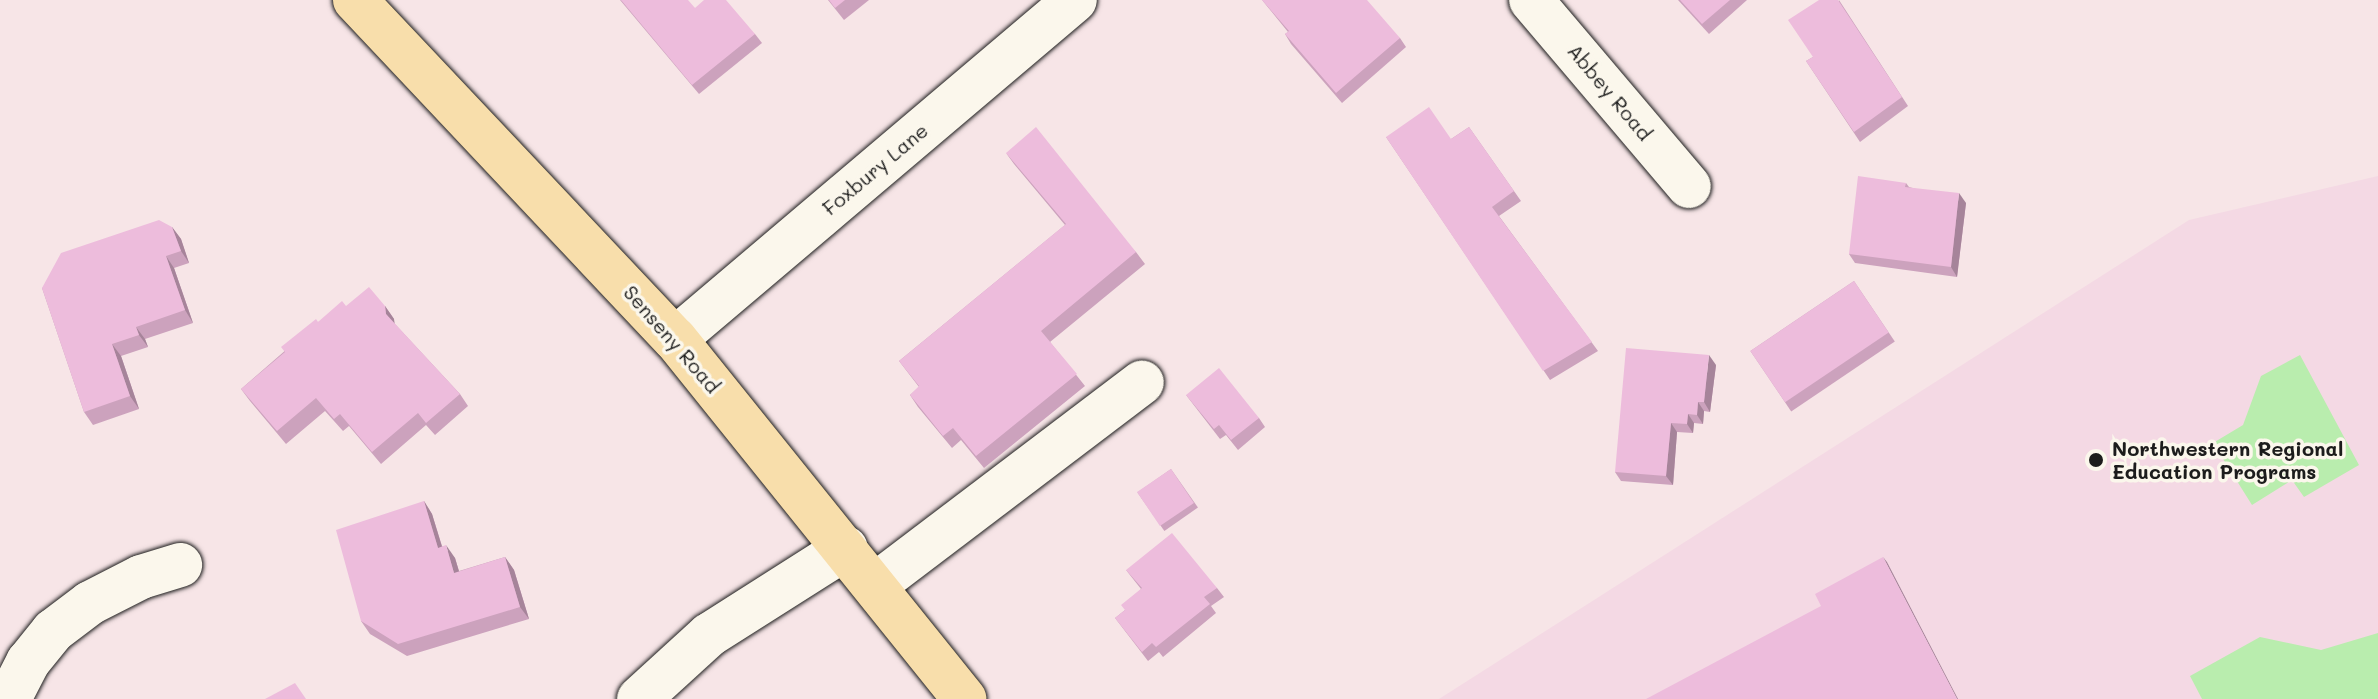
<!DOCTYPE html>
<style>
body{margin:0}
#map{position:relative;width:2378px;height:699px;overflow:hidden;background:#f7e5e7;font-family:Mali,sans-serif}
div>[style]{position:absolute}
.built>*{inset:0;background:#f4d9e4}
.green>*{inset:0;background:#b9edae}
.roads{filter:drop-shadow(0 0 2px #1c1c1c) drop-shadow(0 0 2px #1c1c1c)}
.minor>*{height:44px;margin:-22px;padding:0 22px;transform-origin:22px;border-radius:22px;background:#fbf7ec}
.major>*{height:44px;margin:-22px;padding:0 22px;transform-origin:22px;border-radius:22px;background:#f8deab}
.wall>*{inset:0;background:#cca2bd;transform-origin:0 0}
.shaded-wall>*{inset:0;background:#a6849a}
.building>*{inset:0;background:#edbcdc;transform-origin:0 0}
.dots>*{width:22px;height:22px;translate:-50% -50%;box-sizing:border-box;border:4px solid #fbf7ec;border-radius:50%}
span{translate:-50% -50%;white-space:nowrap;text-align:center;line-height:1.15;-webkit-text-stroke:7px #fbf7ec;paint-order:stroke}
.street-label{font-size:20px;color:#1c1c1c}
.poi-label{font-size:20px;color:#1c1c1c;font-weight:700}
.left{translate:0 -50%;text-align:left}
</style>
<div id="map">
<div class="built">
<div style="clip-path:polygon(2378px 176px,2378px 699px,1439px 699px,2189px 220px)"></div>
</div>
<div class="green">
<div style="clip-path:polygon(2300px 355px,2359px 465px,2304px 497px,2292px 480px,2252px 505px,2213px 443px,2243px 425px,2261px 376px)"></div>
<div style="clip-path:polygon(2378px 633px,2378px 699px,2202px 699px,2190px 676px,2260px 637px,2321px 650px)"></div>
</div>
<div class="roads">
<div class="minor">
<div style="left:1531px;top:0;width:244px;rotate:49.7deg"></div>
<div style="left:675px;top:339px;width:524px;rotate:-40.28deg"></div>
<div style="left:875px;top:585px;width:335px;rotate:-37.2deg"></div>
<div style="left:9px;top:699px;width:42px;rotate:-62.8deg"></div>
<div style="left:28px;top:662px;width:40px;rotate:-51deg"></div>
<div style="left:53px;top:631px;width:46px;rotate:-37.1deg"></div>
<div style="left:90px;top:603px;width:57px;rotate:-27deg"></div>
<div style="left:141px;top:577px;width:41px;rotate:-17.1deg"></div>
<div style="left:639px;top:699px;width:95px;rotate:-42.4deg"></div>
<div style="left:709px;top:635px;width:162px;rotate:-32.4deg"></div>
</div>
<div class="major">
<div style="left:355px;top:0;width:466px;rotate:46.7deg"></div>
<div style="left:675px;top:339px;width:462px;rotate:51.2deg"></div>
</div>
</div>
<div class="wall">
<div style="clip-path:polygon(620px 0,695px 8px,755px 34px,762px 43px,699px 94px)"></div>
<div style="clip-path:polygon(828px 0,869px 0,844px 20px)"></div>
<div style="clip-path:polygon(1262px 0,1400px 38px,1406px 47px,1342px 103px,1291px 44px,1285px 34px,1288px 32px)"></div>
<div style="clip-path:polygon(1678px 0,1747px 0,1709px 34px)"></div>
<div style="clip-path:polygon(1839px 0,1908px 106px,1860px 142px,1806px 61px,1813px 57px)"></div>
<div style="clip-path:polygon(1469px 127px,1521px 201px,1499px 216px,1598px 351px,1550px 380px,1386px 137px,1451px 139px)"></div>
<div style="clip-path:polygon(1006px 153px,1136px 252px,1145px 264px,1050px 342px,1085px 386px,984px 468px,961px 440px,952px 448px,918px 407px,910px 395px,919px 387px,899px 361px,1065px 225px,1014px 164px)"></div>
<div style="clip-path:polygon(1906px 183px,1909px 187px,1966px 203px,1957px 277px,1855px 263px,1849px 254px)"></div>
<div style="clip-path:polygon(172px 227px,181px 239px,189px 263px,174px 268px,193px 323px,145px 339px,148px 347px,121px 356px,139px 409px,93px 425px,84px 412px,42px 288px)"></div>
<div style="left:1854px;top:281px;width:73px;height:125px;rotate:56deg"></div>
<div style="clip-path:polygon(385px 306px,394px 319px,394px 323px,460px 394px,468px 406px,435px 435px,426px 425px,381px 464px,349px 426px,343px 431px,325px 411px,286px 444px,250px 401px,241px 389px,318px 322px)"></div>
<div style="clip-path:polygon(1716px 365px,1710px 412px,1704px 411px,1703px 424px,1694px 423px,1693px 433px,1677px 432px,1673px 485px,1621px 481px,1615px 472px)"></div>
<div style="clip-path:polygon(1186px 395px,1259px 418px,1265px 427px,1238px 450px,1226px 435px,1220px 439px)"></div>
<div style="left:1171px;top:469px;width:47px;height:41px;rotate:55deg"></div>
<div style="clip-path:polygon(424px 501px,432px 514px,442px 546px,455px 558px,459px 571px,505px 557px,514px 570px,529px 619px,407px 656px,370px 634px,361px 621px)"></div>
<div style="clip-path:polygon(1126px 570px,1217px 588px,1224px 597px,1211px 606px,1216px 613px,1163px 657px,1159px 652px,1148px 661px,1115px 618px,1125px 610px,1141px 589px)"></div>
</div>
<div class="shaded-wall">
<div style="clip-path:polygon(1959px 193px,1966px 203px,1957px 277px,1951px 267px)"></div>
<div style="clip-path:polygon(172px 227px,181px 239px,189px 263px,181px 251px)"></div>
<div style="clip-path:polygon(166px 256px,174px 268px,193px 323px,185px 310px)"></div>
<div style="clip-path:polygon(385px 306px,394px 319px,395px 326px,386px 314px)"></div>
<div style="clip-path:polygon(136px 327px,145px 339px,148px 347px,139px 335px)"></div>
<div style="clip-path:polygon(112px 344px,121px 356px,139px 409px,130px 396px)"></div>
<div style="clip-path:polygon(1709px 355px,1716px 365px,1710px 412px,1704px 402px)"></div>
<div style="clip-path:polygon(1698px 402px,1704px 411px,1703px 424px,1697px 415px)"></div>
<div style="clip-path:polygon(1688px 414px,1694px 423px,1693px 433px,1687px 424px)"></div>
<div style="clip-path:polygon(1671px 423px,1677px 432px,1673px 485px,1666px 476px)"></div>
<div style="clip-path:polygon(424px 501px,432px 514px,446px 560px,438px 548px)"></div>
<div style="clip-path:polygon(446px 545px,455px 558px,463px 585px,454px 573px)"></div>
<div style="clip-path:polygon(505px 557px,514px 570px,529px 619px,520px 607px)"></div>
<div style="clip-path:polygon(1883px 557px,1887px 562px,1958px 699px,1957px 699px)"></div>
</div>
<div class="building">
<div style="clip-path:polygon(621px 0,688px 0,695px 8px,704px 0,726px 0,755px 34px,692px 85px)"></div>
<div style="clip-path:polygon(829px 0,845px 0,835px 8px)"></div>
<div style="clip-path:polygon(1262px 0,1367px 0,1400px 38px,1336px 93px,1285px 34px,1289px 31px)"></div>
<div style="clip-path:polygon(1680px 0,1730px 0,1702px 24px)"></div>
<div style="clip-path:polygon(1819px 0,1838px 0,1902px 97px,1854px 132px,1806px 61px,1813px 57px,1788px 20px)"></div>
<div style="clip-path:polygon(1429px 107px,1451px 139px,1469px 127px,1514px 191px,1492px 207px,1592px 342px,1543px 371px,1386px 137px)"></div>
<div style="clip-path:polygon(1036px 127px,1136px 252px,1041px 331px,1077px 374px,976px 456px,953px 428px,943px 436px,910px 395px,919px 386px,899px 361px,1066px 224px,1006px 153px)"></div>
<div style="clip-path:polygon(1858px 176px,1906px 183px,1905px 187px,1959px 193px,1951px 267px,1849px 254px)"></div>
<div style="clip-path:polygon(159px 220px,172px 227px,181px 251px,166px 256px,185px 310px,136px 327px,139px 335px,112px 344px,130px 396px,84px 412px,42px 288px,61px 253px)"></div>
<div style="left:1854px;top:281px;width:62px;height:125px;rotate:56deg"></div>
<div style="clip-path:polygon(369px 287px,385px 306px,386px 314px,460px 394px,426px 423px,418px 413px,372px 452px,340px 414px,334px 419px,316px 398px,277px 431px,241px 389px,285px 352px,281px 347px,316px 319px,318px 322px,342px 301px,346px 306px)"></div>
<div style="clip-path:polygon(1626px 348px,1709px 355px,1704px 402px,1698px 402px,1697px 415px,1688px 414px,1687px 424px,1671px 423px,1666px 476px,1615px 472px)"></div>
<div style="clip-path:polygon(1219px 368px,1259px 418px,1231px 440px,1219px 425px,1214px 429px,1186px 395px)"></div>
<div style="left:1171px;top:469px;width:41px;height:41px;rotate:56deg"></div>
<div style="clip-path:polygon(424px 501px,438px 548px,446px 545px,454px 573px,505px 557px,520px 607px,398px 644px,361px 621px,336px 530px)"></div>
<div style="clip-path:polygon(1172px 533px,1217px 588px,1204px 597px,1210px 604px,1156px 647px,1152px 643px,1142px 652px,1115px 618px,1125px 610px,1121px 605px,1142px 588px,1126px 570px)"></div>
<div style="clip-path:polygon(1883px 557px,1957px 699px,1646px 699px,1821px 606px,1815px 594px)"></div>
<div style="clip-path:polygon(295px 683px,306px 699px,265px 699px)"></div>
</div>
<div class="dots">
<div style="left:2096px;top:460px;background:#1c1c1c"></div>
</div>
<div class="street-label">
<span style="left:1610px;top:92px;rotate:50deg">Abbey Road</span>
<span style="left:875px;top:169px;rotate:-40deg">Foxbury Lane</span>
<span style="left:672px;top:339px;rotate:49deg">Senseny Road</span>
</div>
<div class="poi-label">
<span class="left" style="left:2112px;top:460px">Northwestern Regional<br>Education Programs</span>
</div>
</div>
